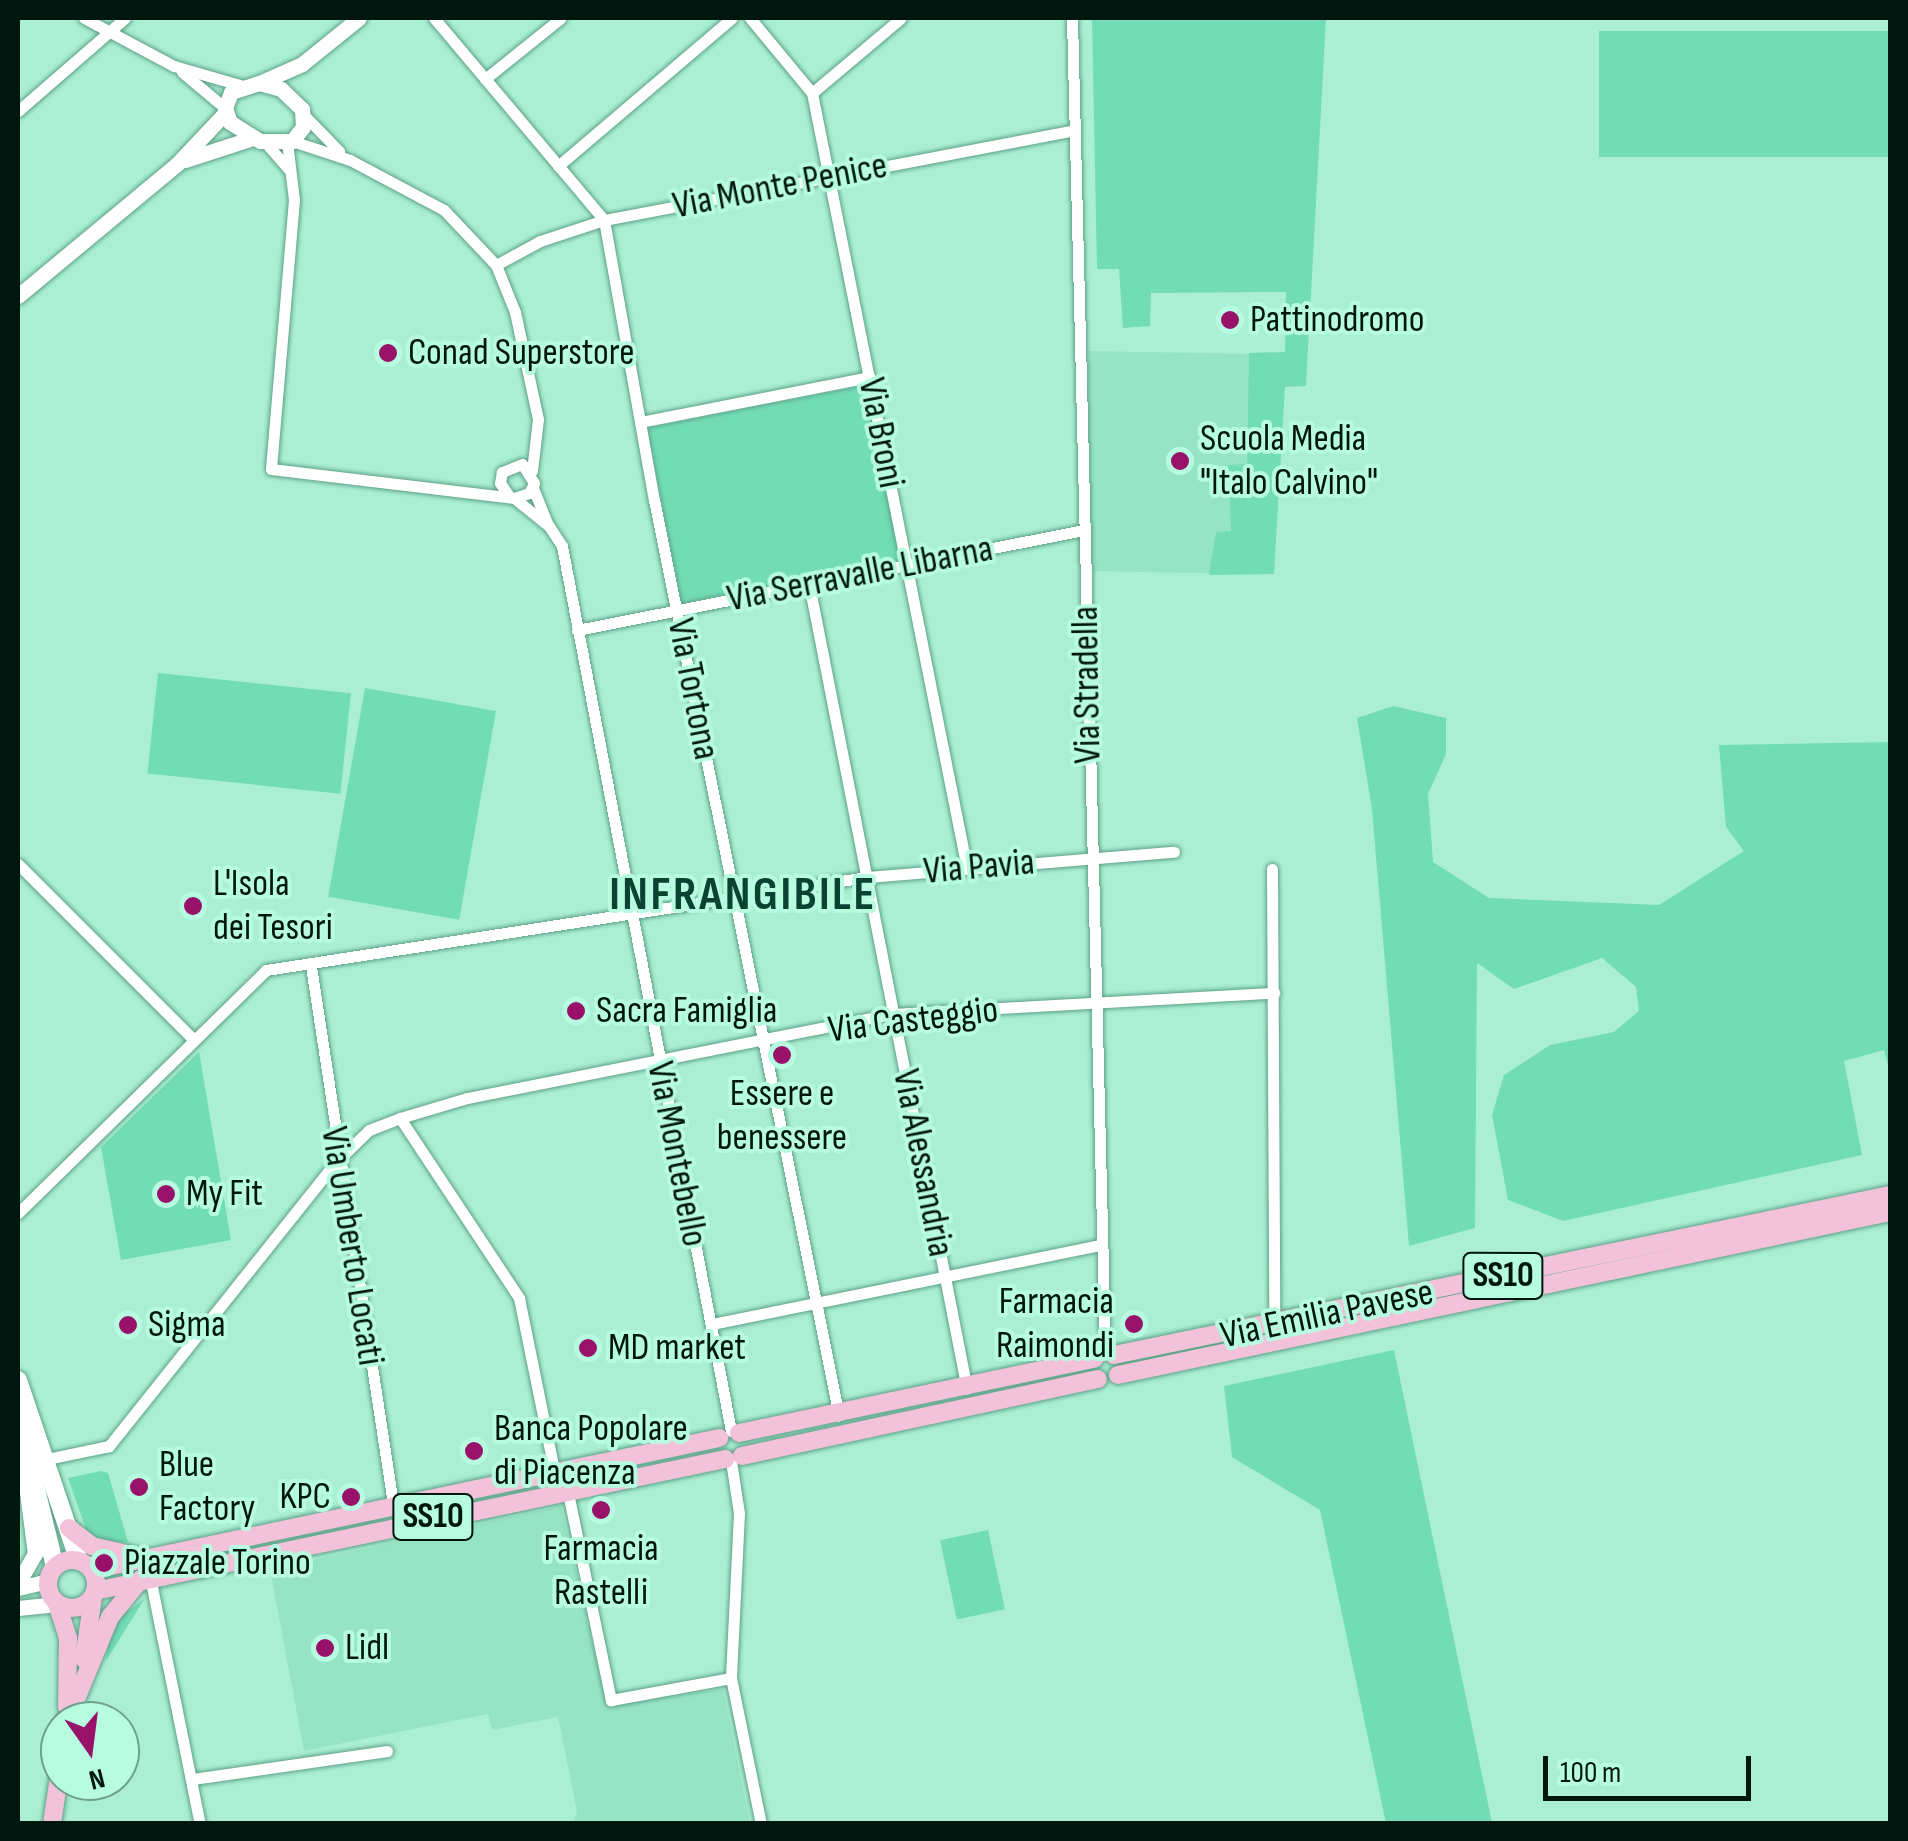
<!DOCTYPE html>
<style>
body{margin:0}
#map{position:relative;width:1908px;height:1841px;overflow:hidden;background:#aaefd3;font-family:"Sofia Sans Condensed",sans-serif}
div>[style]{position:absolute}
.built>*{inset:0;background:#96e4c6;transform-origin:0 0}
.green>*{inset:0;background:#72dcb6;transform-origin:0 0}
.roads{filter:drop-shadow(0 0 2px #5da087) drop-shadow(0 0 2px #5da087)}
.minor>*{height:11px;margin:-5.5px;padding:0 5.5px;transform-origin:5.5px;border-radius:5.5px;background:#fff}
.tertiary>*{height:15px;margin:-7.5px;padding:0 7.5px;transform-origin:7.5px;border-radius:7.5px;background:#fff}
.secondary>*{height:18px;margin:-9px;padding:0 9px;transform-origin:9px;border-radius:9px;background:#fff}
.primary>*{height:18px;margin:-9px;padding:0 9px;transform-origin:9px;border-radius:9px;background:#f1c2da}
.primary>.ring{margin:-9px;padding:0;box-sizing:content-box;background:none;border:18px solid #f1c2da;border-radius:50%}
.dots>*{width:28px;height:28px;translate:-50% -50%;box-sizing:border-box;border:5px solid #b7fce0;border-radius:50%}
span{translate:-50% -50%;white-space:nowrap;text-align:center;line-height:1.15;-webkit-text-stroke:8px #b7fce0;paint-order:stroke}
.shield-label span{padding:2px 8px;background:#b7fce0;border:2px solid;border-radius:8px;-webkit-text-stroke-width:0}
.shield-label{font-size:35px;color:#00170f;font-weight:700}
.street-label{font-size:38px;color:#00170f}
.poi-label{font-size:38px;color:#00170f}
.left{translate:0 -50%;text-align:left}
.right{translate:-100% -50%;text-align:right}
.district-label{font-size:48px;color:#0b4232;font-weight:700;letter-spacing:2.5px}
.frame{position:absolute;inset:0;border:20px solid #00170f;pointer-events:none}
.north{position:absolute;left:40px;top:1701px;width:100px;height:100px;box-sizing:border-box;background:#b7fce0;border:2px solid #6ea08c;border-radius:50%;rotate:166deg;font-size:28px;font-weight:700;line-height:40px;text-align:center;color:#00170f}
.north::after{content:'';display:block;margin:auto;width:35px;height:45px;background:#971268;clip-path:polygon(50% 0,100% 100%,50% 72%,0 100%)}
.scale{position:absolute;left:1543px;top:1756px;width:208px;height:45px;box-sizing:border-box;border:5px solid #00170f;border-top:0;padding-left:12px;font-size:30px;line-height:35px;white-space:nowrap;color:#00170f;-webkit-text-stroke:8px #b7fce0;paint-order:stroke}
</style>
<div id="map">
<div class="built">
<div style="left:1088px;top:351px;width:182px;height:220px;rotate:1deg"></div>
<div style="clip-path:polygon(561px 1506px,607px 1706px,723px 1689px,750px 1823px,573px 1823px,577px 1811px,558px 1717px,492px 1730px,488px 1714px,304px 1751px,270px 1569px)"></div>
</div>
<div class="green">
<div style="clip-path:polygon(1092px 18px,1326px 18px,1306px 386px,1285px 387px,1274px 574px,1209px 575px,1216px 532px,1231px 531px,1228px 465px,1247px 464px,1249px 353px,1285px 352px,1286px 292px,1151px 293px,1150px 326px,1123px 328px,1119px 269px,1097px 269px)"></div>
<div style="left:1890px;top:31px;width:126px;height:291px;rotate:90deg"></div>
<div style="left:867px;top:385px;width:179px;height:224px;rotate:79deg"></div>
<div style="left:158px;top:673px;width:194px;height:101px;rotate:6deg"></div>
<div style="left:365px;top:688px;width:133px;height:212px;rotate:10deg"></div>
<div style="clip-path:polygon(1393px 706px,1446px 718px,1446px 754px,1428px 794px,1433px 862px,1489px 898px,1659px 905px,1744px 851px,1726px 827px,1719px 745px,1890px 742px,1890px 1073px,1884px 1050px,1844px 1061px,1862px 1155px,1563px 1221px,1508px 1200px,1492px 1115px,1504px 1075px,1550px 1045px,1614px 1032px,1639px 1011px,1636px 987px,1602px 958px,1514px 989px,1477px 963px,1475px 1228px,1409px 1246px,1372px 809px,1357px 718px)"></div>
<div style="clip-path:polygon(199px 1052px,231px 1240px,121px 1260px,101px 1147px)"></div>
<div style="clip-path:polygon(1394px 1350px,1492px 1823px,1386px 1823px,1320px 1510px,1232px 1457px,1224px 1386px)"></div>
<div style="clip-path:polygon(101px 1471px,108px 1473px,128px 1542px,101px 1542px,87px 1532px,68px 1478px)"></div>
<div style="left:988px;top:1530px;width:81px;height:49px;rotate:78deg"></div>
<div style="clip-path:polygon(145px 1598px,106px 1661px,111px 1625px)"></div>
</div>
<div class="roads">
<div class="minor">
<div style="left:84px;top:18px;width:102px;rotate:28.1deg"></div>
<div style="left:174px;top:66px;width:72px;rotate:16.2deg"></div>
<div style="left:434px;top:18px;width:264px;rotate:49.9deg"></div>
<div style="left:604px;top:220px;width:284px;rotate:79.9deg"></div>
<div style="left:654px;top:500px;width:934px;rotate:78.58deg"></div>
<div style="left:750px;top:18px;width:97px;rotate:50.4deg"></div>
<div style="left:812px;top:93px;width:791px;rotate:78.7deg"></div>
<div style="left:1072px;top:18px;width:1334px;rotate:88.58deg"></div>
<div style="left:182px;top:72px;width:56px;rotate:39.9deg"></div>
<div style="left:485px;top:79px;width:97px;rotate:-38.8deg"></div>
<div style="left:812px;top:93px;width:116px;rotate:-40.1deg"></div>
<div style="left:18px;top:111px;width:142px;rotate:-41deg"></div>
<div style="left:303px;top:114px;width:52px;rotate:45.8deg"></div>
<div style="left:292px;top:141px;width:61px;rotate:18.1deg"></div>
<div style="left:350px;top:160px;width:106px;rotate:28deg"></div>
<div style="left:444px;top:210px;width:76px;rotate:46.6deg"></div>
<div style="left:496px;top:265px;width:51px;rotate:68deg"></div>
<div style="left:515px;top:312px;width:109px;rotate:77.9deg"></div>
<div style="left:538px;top:419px;width:52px;rotate:96.6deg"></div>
<div style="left:265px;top:142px;width:38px;rotate:49deg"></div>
<div style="left:287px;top:142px;width:58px;rotate:83.1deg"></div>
<div style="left:294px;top:200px;width:270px;rotate:94.9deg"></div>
<div style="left:271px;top:469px;width:245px;rotate:6.8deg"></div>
<div style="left:514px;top:498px;width:16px;rotate:-18deg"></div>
<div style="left:529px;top:493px;width:11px;rotate:-63deg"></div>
<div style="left:534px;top:483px;width:22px;rotate:-122deg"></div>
<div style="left:522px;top:464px;width:22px;rotate:158deg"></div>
<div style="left:502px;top:472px;width:11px;rotate:100deg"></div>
<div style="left:500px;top:483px;width:16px;rotate:55deg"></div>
<div style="left:558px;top:166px;width:228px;rotate:-40.4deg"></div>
<div style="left:496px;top:265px;width:50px;rotate:-28.6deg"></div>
<div style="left:540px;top:241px;width:67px;rotate:-18.2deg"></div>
<div style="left:604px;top:220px;width:475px;rotate:-10.8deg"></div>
<div style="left:640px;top:422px;width:234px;rotate:-11.1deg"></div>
<div style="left:533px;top:488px;width:37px;rotate:68deg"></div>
<div style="left:514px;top:498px;width:45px;rotate:38.7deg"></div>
<div style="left:549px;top:526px;width:24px;rotate:57deg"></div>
<div style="left:562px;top:546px;width:901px;rotate:79.19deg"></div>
<div style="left:809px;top:584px;width:820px;rotate:78.9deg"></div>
<div style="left:577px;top:630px;width:517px;rotate:-11.16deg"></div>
<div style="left:18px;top:864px;width:245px;rotate:45deg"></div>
<div style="left:1272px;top:869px;width:455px;rotate:89.7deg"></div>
<div style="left:311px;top:966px;width:550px;rotate:81.33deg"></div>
<div style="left:400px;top:1118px;width:216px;rotate:56.5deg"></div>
<div style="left:519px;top:1298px;width:181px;rotate:78.5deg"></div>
<div style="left:18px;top:1213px;width:347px;rotate:-44.4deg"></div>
<div style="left:266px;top:970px;width:608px;rotate:-8.8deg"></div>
<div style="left:867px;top:877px;width:308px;rotate:-4.7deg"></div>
<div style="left:712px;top:1324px;width:396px;rotate:-11.5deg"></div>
<div style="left:47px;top:1459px;width:63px;rotate:-11.8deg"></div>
<div style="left:109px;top:1446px;width:364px;rotate:-51.4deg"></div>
<div style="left:336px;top:1162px;width:46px;rotate:-44.1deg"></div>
<div style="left:369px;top:1130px;width:33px;rotate:-21deg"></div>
<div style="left:400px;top:1118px;width:70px;rotate:-16.6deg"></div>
<div style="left:467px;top:1098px;width:434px;rotate:-11.2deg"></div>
<div style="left:893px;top:1014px;width:382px;rotate:-3.2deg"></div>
<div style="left:731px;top:1461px;width:53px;rotate:81.3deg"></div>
<div style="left:739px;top:1513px;width:165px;rotate:92.8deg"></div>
<div style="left:731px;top:1678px;width:149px;rotate:78.4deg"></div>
<div style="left:567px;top:1488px;width:217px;rotate:78.3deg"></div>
<div style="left:611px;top:1700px;width:122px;rotate:-10.4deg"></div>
<div style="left:150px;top:1577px;width:252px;rotate:78.6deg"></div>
<div style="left:193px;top:1779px;width:196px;rotate:-8.2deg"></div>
</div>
<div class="tertiary">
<div style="left:259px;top:83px;width:23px;rotate:15deg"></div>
<div style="left:281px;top:89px;width:29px;rotate:44deg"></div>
<div style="left:302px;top:109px;width:18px;rotate:87deg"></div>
<div style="left:303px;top:127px;width:18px;rotate:128deg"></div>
<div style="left:292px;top:141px;width:32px;rotate:180deg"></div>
<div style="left:260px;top:141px;width:36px;rotate:-148deg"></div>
<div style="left:230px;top:122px;width:15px;rotate:-110deg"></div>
<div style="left:225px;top:108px;width:17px;rotate:-69deg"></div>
<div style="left:231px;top:92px;width:29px;rotate:-18deg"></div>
<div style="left:259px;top:83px;width:47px;rotate:-23.8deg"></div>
<div style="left:302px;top:64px;width:73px;rotate:-38.9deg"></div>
<div style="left:185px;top:160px;width:71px;rotate:-17.9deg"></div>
<div style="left:18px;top:296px;width:207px;rotate:-39.7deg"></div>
<div style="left:177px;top:164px;width:71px;rotate:-46.7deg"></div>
<div style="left:18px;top:1583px;width:34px;rotate:-60deg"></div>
<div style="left:35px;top:1554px;width:93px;rotate:-97.4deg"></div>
<div style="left:18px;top:1588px;width:31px;rotate:-13deg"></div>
<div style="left:18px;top:1608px;width:39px;rotate:-6deg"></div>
</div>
<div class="secondary">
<div style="left:18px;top:1380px;width:191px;rotate:71.4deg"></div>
<div style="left:18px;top:1416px;width:155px;rotate:76.2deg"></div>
</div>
<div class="primary">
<div style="left:1114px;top:1355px;width:792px;rotate:-11.65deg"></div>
<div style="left:1118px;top:1375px;width:789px;rotate:-11.92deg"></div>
<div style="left:739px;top:1433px;width:363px;rotate:-11.8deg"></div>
<div style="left:742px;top:1456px;width:364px;rotate:-12.2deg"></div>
<div style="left:69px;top:1528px;width:29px;rotate:38deg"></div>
<div style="left:92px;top:1546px;width:45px;rotate:12.8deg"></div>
<div class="ring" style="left:48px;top:1560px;width:30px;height:30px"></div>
<div style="left:92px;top:1570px;width:641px;rotate:-11.89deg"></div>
<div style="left:95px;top:1591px;width:644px;rotate:-11.83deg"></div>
<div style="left:57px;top:1604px;width:36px;rotate:72deg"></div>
<div style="left:68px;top:1638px;width:69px;rotate:90.8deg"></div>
<div style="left:84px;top:1659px;width:63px;rotate:-81.7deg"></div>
<div style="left:67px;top:1721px;width:113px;rotate:-67.5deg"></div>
<div style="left:110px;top:1617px;width:49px;rotate:-50.8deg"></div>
<div style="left:52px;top:1824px;width:55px;rotate:-81.6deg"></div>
</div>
</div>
<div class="dots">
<div style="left:1230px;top:320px;background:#971268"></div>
<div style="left:388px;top:353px;background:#971268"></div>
<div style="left:1180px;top:461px;background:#971268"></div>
<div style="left:193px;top:906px;background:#971268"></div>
<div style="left:576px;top:1011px;background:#971268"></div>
<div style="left:782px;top:1055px;background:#971268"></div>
<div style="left:166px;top:1194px;background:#971268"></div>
<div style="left:1134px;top:1324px;background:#971268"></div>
<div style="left:128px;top:1325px;background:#971268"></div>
<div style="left:588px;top:1348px;background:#971268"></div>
<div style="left:474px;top:1451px;background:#971268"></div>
<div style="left:139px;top:1487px;background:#971268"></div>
<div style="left:351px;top:1497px;background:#971268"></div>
<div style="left:601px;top:1510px;background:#971268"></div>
<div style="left:104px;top:1563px;background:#971268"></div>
<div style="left:325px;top:1648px;background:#971268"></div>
</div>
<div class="shield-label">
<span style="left:1503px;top:1276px">SS10</span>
<span style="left:433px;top:1517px">SS10</span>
</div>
<div class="street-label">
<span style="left:780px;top:186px;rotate:-11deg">Via Monte Penice</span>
<span style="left:881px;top:433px;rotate:79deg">Via Broni</span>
<span style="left:860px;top:574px;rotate:-11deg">Via Serravalle Libarna</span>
<span style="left:1087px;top:685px;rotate:-91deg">Via Stradella</span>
<span style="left:693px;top:689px;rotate:79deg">Via Tortona</span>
<span style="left:979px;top:867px;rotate:-5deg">Via Pavia</span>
<span style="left:913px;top:1020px;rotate:-7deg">Via Casteggio</span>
<span style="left:677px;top:1154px;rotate:79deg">Via Montebello</span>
<span style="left:923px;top:1163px;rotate:79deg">Via Alessandria</span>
<span style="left:352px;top:1246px;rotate:81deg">Via Umberto Locati</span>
<span style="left:1327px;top:1314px;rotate:-12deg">Via Emilia Pavese</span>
</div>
<div class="poi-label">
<span class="left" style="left:1250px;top:320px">Pattinodromo</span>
<span class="left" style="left:408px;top:353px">Conad Superstore</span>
<span class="left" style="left:1200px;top:461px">Scuola Media<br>"Italo Calvino"</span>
<span class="left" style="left:213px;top:906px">L'Isola<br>dei Tesori</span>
<span class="left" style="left:596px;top:1011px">Sacra Famiglia</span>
<span style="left:782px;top:1116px">Essere e<br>benessere</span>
<span class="left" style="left:186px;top:1194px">My Fit</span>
<span class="right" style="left:1114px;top:1324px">Farmacia<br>Raimondi</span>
<span class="left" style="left:148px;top:1325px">Sigma</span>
<span class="left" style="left:608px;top:1348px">MD market</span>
<span class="left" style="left:494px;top:1451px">Banca Popolare<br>di Piacenza</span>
<span class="left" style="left:159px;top:1487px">Blue<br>Factory</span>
<span class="right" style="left:331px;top:1497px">KPC</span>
<span style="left:601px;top:1571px">Farmacia<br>Rastelli</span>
<span class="left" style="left:124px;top:1563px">Piazzale Torino</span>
<span class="left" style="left:345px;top:1648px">Lidl</span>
</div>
<div class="district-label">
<span style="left:743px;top:895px">INFRANGIBILE</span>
</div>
<div class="frame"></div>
<div class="north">N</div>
<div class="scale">100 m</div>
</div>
